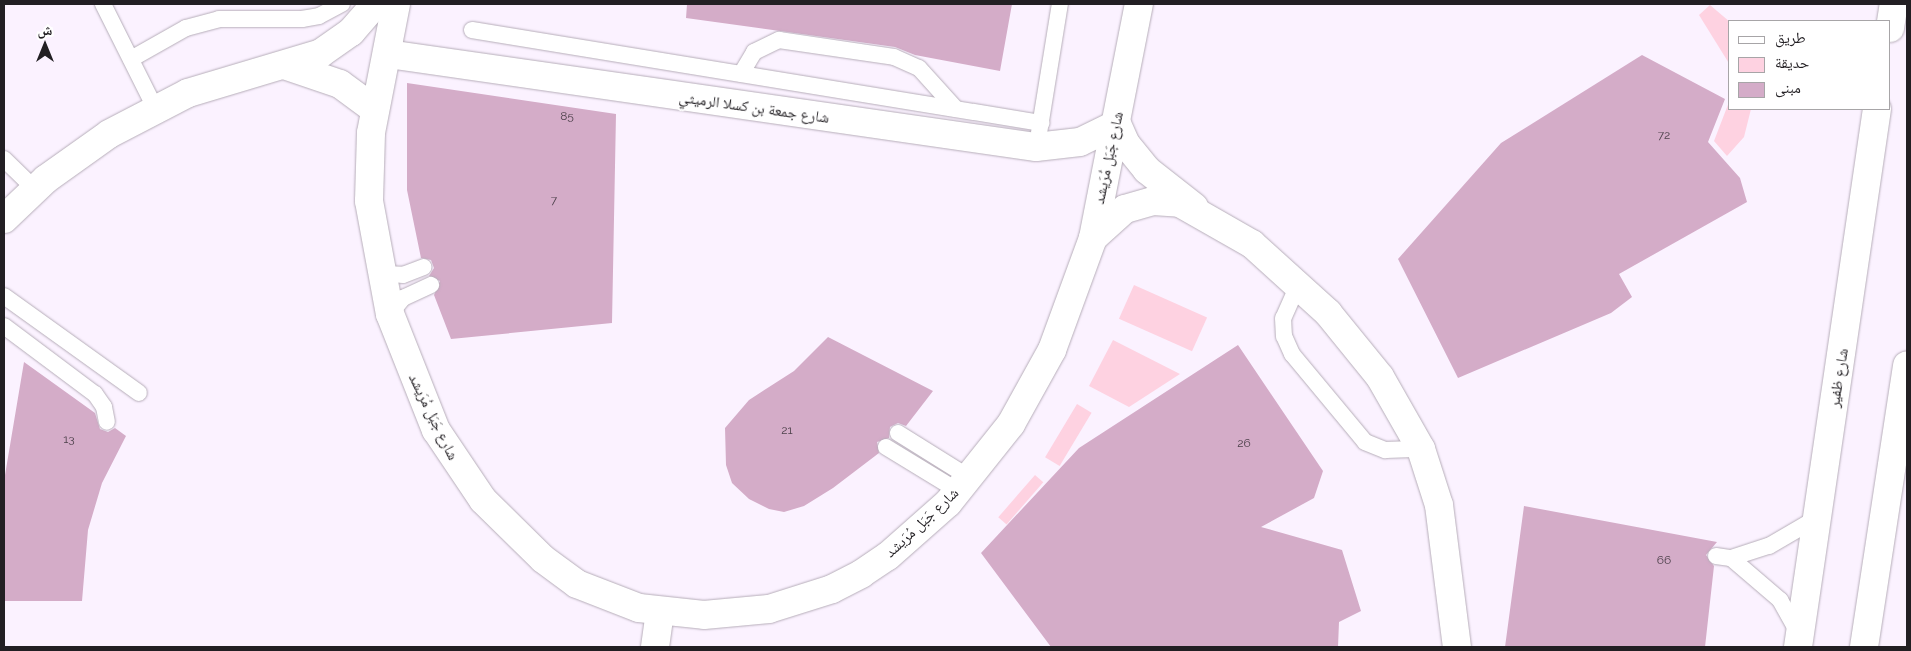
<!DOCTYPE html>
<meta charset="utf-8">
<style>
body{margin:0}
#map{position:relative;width:1911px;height:651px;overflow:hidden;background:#fbf2ff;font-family:Raleway,"Noto Naskh Arabic",sans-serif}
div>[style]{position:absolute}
.green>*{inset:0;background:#fed2e1;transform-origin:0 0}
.building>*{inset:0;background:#d4acc8}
.roads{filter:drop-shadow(0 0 1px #b6adb9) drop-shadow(0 0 1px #b6adb9)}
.lane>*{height:16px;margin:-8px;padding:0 8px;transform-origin:8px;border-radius:8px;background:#fff}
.street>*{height:28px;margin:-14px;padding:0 14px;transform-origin:14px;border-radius:14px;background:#fff}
.secondary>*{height:28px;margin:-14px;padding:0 14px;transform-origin:14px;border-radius:14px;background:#fff}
span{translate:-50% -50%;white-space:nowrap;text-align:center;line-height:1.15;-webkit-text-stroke:4px #fff;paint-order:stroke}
.number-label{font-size:12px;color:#4e424c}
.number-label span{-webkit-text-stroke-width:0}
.street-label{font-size:15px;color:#221f23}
.frame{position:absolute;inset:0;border:5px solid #221f23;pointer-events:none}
.legend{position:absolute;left:1728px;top:20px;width:162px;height:90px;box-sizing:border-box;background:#fff;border:1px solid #a7a5a7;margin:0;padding:6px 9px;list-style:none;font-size:15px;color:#221f23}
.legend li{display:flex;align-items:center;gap:10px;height:25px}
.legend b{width:25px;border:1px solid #a7a5a7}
.north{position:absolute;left:20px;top:20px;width:50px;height:50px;-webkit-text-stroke:4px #fff;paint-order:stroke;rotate:0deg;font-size:14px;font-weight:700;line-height:20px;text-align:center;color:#221f23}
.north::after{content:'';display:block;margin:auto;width:18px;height:22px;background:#221f23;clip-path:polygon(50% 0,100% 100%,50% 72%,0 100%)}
</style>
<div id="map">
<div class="green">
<div style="clip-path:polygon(1710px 5px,1730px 22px,1730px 65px,1699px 15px)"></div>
<div style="clip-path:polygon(1729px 102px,1730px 109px,1751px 109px,1744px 137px,1727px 156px,1714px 141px)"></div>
<div style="left:1134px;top:285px;width:80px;height:37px;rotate:24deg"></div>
<div style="clip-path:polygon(1113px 340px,1180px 374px,1129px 407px,1089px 386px)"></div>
<div style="left:1077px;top:404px;width:17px;height:62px;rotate:31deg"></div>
<div style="left:1035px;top:475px;width:11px;height:56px;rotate:41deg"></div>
</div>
<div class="building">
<div style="clip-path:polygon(687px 4px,1012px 4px,1000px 71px,915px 55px,895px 47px,686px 18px)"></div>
<div style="clip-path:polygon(1642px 55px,1725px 99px,1708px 142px,1740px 178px,1747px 202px,1619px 274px,1632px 297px,1611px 313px,1458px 378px,1398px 259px,1501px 143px)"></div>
<div style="clip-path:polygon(407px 83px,616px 114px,612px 323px,451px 339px,434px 295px,440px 281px,429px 276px,434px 268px,431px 260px,421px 258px,407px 190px)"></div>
<div style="clip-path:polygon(828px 337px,933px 391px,906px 426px,898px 423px,890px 427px,889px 438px,877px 442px,879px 453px,833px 488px,804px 506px,784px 512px,769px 509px,749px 499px,732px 483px,726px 465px,725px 428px,749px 400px,794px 371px)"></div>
<div style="clip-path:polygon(1238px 345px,1323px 471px,1314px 498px,1261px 527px,1342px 550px,1361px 611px,1339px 622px,1338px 647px,1051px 647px,981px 553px,1079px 448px)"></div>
<div style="clip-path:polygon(24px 362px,95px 413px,100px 429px,108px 432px,115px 428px,126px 436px,102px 483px,88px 530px,82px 601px,4px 601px,4px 481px)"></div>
<div style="clip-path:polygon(1524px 506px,1717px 542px,1706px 555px,1714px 566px,1705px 647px,1505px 647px)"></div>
</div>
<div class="roads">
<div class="lane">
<div style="left:103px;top:4px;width:116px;rotate:63.4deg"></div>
<div style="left:472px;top:30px;width:577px;rotate:9.28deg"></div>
<div style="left:131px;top:59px;width:63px;rotate:-29.4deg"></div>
<div style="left:186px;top:28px;width:34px;rotate:-15deg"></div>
<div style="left:219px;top:19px;width:83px"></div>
<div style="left:302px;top:19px;width:17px;rotate:-10deg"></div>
<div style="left:319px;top:16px;width:26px;rotate:-28deg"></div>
<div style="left:741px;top:74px;width:26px;rotate:-59deg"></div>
<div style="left:754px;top:52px;width:28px;rotate:-26deg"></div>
<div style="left:779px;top:40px;width:116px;rotate:8.4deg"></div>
<div style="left:894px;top:57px;width:27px;rotate:24deg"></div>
<div style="left:919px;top:68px;width:55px;rotate:47.9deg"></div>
<div style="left:1039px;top:133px;width:131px;rotate:-80.8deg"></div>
<div style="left:4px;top:159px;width:43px;rotate:44.1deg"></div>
<div style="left:380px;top:274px;width:23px;rotate:2deg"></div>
<div style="left:403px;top:275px;width:22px;rotate:-21deg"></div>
<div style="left:1298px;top:285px;width:36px;rotate:114deg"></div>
<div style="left:1283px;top:318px;width:18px;rotate:87deg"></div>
<div style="left:1284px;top:336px;width:20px;rotate:66deg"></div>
<div style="left:1292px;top:354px;width:114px;rotate:50.3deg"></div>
<div style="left:1365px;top:442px;width:22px;rotate:22deg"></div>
<div style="left:1385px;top:450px;width:36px;rotate:-2deg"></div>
<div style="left:4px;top:296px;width:166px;rotate:35.7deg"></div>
<div style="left:390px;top:314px;width:21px;rotate:-51deg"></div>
<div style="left:403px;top:298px;width:31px;rotate:-25deg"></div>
<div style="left:4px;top:326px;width:114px;rotate:36.8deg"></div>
<div style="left:95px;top:394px;width:16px;rotate:55deg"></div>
<div style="left:104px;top:407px;width:15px;rotate:79deg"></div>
<div style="left:898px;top:433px;width:85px;rotate:32deg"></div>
<div style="left:886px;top:447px;width:84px;rotate:31.4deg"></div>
<div style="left:1716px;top:556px;width:15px;rotate:8deg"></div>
<div style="left:1731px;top:558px;width:40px;rotate:-18deg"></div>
<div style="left:1769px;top:546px;width:56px;rotate:-30.3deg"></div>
<div style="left:1731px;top:558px;width:65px;rotate:40.6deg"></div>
<div style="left:1780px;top:600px;width:38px;rotate:61deg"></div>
</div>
<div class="street">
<div style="left:396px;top:4px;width:131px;rotate:101deg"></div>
<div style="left:371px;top:133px;width:68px;rotate:91.7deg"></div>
<div style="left:369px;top:201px;width:115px;rotate:79.5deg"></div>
<div style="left:390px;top:314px;width:125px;rotate:68.4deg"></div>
<div style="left:436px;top:430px;width:84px;rotate:56.1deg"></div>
<div style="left:483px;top:500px;width:84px;rotate:44.5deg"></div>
<div style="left:543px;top:559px;width:42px;rotate:36.3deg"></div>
<div style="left:577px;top:584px;width:66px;rotate:21.2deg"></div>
<div style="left:639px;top:608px;width:65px;rotate:6.1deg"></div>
<div style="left:704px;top:615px;width:65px;rotate:-5.3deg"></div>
<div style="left:769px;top:609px;width:66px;rotate:-17.6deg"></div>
<div style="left:832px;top:589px;width:33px;rotate:-27deg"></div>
<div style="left:861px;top:574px;width:32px;rotate:-34deg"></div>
<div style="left:888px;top:556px;width:80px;rotate:-41.5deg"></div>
<div style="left:948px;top:503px;width:101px;rotate:-51.4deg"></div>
<div style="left:1011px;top:424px;width:85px;rotate:-61deg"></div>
<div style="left:1052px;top:350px;width:119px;rotate:-69.9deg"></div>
<div style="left:1093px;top:238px;width:238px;rotate:-78.9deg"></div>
<div style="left:388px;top:54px;width:655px;rotate:8.17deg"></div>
<div style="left:1036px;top:147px;width:44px;rotate:-6.5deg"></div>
<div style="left:1080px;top:142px;width:41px;rotate:-25.9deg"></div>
<div style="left:1117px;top:124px;width:22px;rotate:66deg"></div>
<div style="left:1126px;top:144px;width:33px;rotate:51deg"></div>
<div style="left:1147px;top:170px;width:60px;rotate:38.2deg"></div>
<div style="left:287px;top:66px;width:56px;rotate:18.8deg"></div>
<div style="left:340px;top:84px;width:42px;rotate:36.3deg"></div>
<div style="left:4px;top:219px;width:58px;rotate:-43.6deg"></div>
<div style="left:46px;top:179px;width:77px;rotate:-35.5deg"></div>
<div style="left:109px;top:134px;width:89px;rotate:-27.4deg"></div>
<div style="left:188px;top:93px;width:139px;rotate:-16.7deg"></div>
<div style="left:321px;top:53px;width:37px;rotate:-35deg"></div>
<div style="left:351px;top:32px;width:37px;rotate:-49deg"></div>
<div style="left:1093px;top:238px;width:43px;rotate:-42.2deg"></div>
<div style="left:1125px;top:209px;width:29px;rotate:-16deg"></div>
<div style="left:1153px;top:201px;width:27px;rotate:4deg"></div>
<div style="left:1180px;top:203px;width:83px;rotate:29.7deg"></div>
<div style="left:1252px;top:244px;width:103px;rotate:42.2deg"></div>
<div style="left:1328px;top:313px;width:82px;rotate:50.9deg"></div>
<div style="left:1380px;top:377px;width:83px;rotate:60.3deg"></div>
<div style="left:1421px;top:449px;width:59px;rotate:72.2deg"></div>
<div style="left:1439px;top:505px;width:143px;rotate:82.8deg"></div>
<div style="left:655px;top:647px;width:35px;rotate:-82deg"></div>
</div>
<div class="secondary">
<div style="left:1890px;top:28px;width:24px;rotate:-81deg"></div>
<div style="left:1798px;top:647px;width:544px;rotate:-81.65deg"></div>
<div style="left:1864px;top:647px;width:285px;rotate:-81.3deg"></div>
</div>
</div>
<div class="number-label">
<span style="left:567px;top:117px">85</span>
<span style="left:1664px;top:136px">72</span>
<span style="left:554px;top:201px">7</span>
<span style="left:787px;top:431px">21</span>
<span style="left:69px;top:440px">13</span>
<span style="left:1244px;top:444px">26</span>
<span style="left:1664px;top:561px">66</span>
</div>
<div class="street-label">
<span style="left:754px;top:108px;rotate:8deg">شارع جمعة بن كسلا الرميثي</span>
<span style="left:1109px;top:158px;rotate:-78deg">شارع جَبَل مُرَيشد</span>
<span style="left:1839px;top:378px;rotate:-81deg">شارع ظفير</span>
<span style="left:433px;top:417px;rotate:64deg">شارع جَبَل مُرَيشد</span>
<span style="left:922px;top:523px;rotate:-43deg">شارع جَبَل مُرَيشد</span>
</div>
<div class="frame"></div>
<ul class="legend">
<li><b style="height:6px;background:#fff"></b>طريق</li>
<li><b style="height:14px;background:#fed2e1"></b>حديقة</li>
<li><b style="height:14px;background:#d4acc8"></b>مبنى</li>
</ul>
<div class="north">ش</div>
</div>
